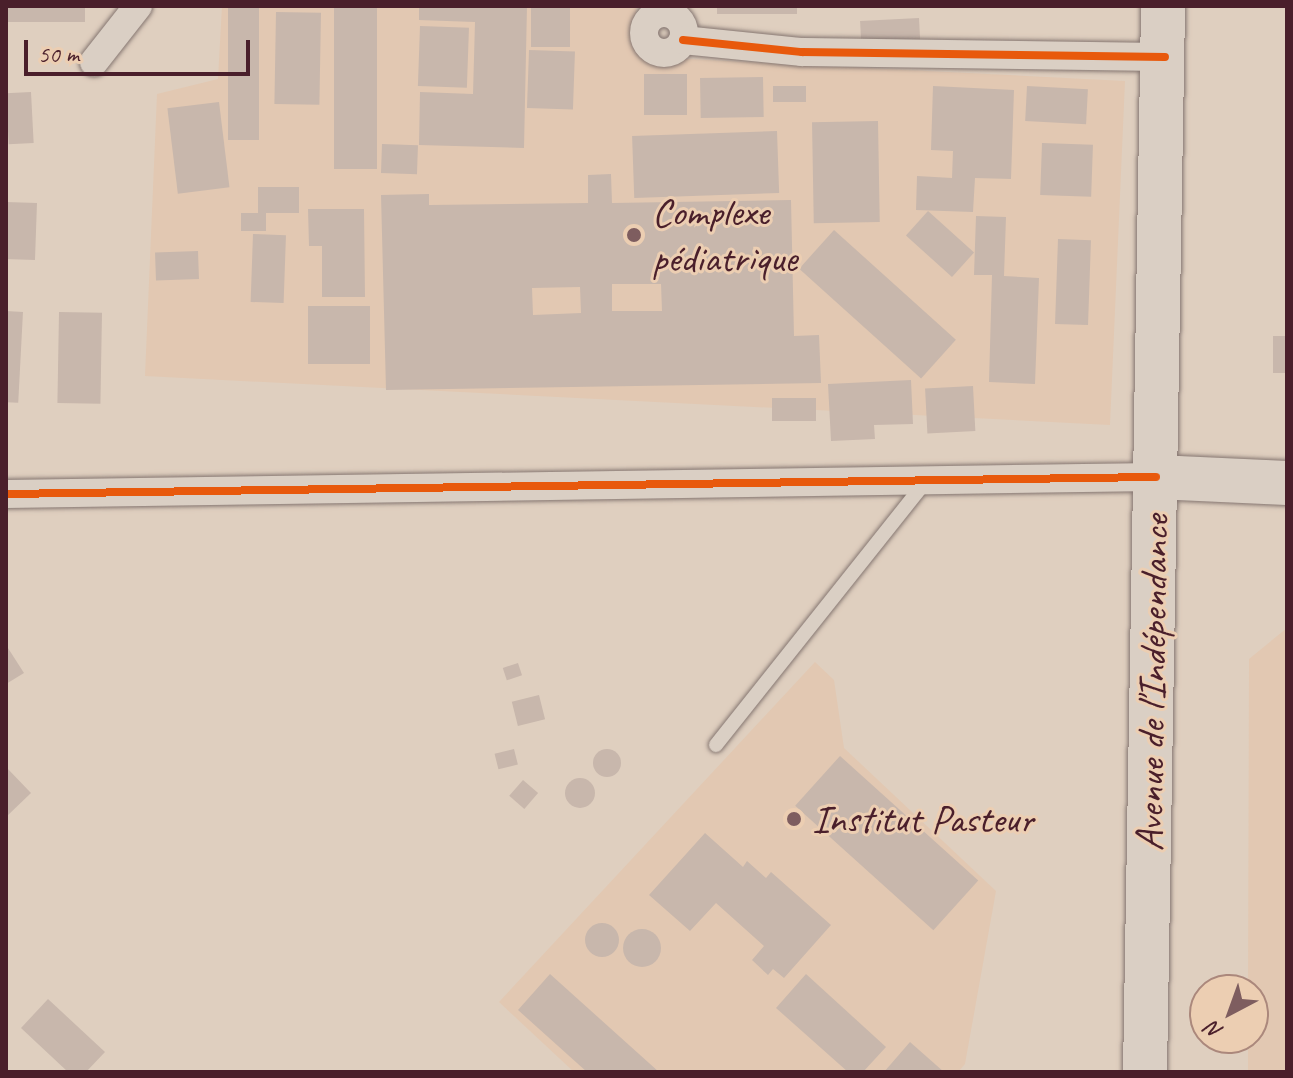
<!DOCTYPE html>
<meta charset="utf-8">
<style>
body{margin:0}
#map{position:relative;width:1293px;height:1078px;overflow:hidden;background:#dfcfbf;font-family:Caveat,sans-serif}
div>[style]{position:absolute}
.built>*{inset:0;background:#e2c8b2}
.building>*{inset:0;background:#c8b7ac;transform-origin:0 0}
.round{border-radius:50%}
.roads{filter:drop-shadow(0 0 2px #857671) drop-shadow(0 0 2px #857671)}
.service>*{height:14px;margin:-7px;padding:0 7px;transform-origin:7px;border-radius:7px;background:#dacfc4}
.minor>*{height:28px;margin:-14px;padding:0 14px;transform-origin:14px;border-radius:14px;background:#dacfc4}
.minor>.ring{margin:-14px;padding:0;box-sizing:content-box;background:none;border:28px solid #dacfc4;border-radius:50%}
.primary>*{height:44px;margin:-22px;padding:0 22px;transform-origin:22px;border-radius:22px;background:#dacfc4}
.cycleway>*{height:8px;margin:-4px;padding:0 4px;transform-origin:4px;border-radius:4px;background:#e8590c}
.dots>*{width:22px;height:22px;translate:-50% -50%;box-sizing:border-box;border:4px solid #ecceb2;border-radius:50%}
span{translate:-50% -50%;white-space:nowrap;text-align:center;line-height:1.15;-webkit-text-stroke:6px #ecceb2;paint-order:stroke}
.poi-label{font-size:40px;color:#4a1f2b}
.left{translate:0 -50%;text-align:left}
.street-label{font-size:40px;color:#4a1f2b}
.frame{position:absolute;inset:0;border:8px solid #4a1f2b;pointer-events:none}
.north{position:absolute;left:1189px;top:974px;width:80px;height:80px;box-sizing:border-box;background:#ecceb2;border:2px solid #ab887c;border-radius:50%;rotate:221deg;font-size:22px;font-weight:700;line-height:32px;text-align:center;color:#4a1f2b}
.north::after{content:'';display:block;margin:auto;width:28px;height:36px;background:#7e5d5f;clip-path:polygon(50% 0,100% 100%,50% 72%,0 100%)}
.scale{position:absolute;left:24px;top:40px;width:226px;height:36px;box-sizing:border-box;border:4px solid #4a1f2b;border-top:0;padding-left:10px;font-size:24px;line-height:28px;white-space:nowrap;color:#4a1f2b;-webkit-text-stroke:6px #ecceb2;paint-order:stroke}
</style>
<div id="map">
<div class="built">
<div style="clip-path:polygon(222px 6px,636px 6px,637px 46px,648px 57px,1125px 81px,1110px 425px,145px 376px,157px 94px,218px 79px)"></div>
<div style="clip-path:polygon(1287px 628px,1287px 1072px,1248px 1072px,1248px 1038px,1253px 1038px,1253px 990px,1248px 990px,1249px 659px)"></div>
<div style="clip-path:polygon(815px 662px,834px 680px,844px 748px,996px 891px,965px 1064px,958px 1072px,574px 1072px,499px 1002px)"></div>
</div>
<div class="building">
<div style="left:6px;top:6px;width:79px;height:16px"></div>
<div style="left:228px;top:6px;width:31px;height:134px"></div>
<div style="left:334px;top:6px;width:43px;height:163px"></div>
<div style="clip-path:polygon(419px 6px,527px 6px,524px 148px,419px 145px,420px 92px,473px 94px,475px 22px,419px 20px)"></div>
<div style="left:531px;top:6px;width:39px;height:41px"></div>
<div style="left:717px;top:6px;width:80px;height:8px"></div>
<div style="left:276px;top:12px;width:45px;height:92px;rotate:1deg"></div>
<div style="left:919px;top:18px;width:22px;height:59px;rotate:87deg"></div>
<div style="left:420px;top:26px;width:49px;height:60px;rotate:2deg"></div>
<div style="left:529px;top:50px;width:46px;height:58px;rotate:2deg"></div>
<div style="left:644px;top:74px;width:43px;height:41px"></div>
<div style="left:763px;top:77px;width:40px;height:63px;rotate:89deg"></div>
<div style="left:773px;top:86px;width:33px;height:16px"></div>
<div style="clip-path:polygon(933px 86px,1014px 90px,1011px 179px,975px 178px,973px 212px,916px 210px,917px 176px,952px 178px,953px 151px,931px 150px)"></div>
<div style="left:1027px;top:86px;width:61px;height:35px;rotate:3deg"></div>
<div style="left:31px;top:92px;width:51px;height:25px;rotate:87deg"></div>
<div style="left:219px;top:102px;width:86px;height:52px;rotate:83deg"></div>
<div style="left:878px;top:121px;width:101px;height:66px;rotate:89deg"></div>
<div style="left:777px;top:131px;width:62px;height:145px;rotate:88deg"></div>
<div style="left:1042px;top:143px;width:51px;height:52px;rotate:2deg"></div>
<div style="left:382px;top:144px;width:36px;height:29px;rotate:2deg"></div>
<div style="clip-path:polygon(evenodd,611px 174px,612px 203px,791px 200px,794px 336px,819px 335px,821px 383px,386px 390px,381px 195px,429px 194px,429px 205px,588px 203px,588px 175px,611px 174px,612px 284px,661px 284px,662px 311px,612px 311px,612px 284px,611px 174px,580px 287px,581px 313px,533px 315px,532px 288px,580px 287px)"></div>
<div style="clip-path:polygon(258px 187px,299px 187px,299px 213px,266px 213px,266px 231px,241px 231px,241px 213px,258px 213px)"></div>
<div style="left:6px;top:202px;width:31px;height:57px;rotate:2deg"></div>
<div style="clip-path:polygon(308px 209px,364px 209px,365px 297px,322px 297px,322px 246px,309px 246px)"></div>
<div style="left:928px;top:211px;width:62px;height:33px;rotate:42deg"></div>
<div style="clip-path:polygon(976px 216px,1006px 217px,1004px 276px,1039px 278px,1035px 384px,989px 382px,992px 275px,974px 275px)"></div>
<div style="left:834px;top:230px;width:164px;height:52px;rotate:42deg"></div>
<div style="left:253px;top:234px;width:33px;height:68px;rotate:2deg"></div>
<div style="left:1058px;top:239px;width:33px;height:85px;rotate:2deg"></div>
<div style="left:198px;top:251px;width:28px;height:43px;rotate:88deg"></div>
<div style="left:308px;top:306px;width:62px;height:58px"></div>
<div style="left:6px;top:311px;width:17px;height:91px;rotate:3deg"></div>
<div style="left:59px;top:312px;width:43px;height:91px;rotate:1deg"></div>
<div style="left:1273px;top:336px;width:14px;height:37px"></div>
<div style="clip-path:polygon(911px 380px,913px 424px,874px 425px,875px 439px,831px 441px,828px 384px)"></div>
<div style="left:973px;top:386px;width:45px;height:48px;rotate:87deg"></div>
<div style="left:772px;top:398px;width:44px;height:23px"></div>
<div style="clip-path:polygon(6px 645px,24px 673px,6px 684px)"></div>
<div style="left:518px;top:663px;width:13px;height:16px;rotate:72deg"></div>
<div style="left:539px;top:695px;width:25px;height:28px;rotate:76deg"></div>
<div style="left:514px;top:749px;width:16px;height:20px;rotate:76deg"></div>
<div class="round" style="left:593px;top:749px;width:28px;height:28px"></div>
<div style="left:840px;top:756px;width:186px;height:67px;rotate:42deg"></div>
<div style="clip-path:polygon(6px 767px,31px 793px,6px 817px)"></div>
<div class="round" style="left:565px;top:778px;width:30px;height:30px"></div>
<div style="left:523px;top:780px;width:20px;height:21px;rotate:41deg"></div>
<div style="clip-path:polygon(705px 833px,743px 867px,747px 861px,766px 878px,771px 872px,831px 925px,784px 978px,773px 969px,768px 975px,752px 960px,764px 946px,716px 903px,690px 931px,649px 895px)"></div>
<div class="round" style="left:585px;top:923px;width:34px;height:34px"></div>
<div class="round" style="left:623px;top:929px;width:38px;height:38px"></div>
<div style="clip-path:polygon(550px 974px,659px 1072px,587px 1072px,518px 1010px)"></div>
<div style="clip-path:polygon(806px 974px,886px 1047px,863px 1072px,848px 1072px,776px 1008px)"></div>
<div style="clip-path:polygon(48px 999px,105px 1052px,86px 1072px,68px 1072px,21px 1028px)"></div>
<div style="clip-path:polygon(910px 1042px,944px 1072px,884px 1072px)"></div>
</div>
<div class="roads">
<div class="service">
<div style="left:716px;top:745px;width:337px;rotate:-51.5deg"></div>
</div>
<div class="minor">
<div class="ring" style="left:644px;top:13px;width:12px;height:12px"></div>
<div style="left:683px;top:40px;width:120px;rotate:5.8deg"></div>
<div style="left:802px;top:52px;width:363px;rotate:0.8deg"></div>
<div style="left:94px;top:62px;width:71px;rotate:-51.8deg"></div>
<div style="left:6px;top:494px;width:1150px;rotate:-0.85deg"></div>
</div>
<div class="primary">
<div style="left:1156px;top:477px;width:131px;rotate:2.6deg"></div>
<div style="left:1145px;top:1072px;width:1066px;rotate:-89.03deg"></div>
</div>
</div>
<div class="cycleway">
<div style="left:683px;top:40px;width:120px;rotate:5.8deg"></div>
<div style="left:802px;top:52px;width:363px;rotate:0.8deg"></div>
<div style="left:6px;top:494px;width:1150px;rotate:-0.85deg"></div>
</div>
<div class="dots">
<div style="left:634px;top:235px;background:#7e5d5f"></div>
<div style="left:794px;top:819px;background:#7e5d5f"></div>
</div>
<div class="poi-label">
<span class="left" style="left:652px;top:235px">Complexe<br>pédiatrique</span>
<span class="left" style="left:812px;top:819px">Institut Pasteur</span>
</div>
<div class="street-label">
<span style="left:1152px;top:683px;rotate:-89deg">Avenue de l'Indépendance</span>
</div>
<div class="frame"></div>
<div class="north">N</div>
<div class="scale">50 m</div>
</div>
